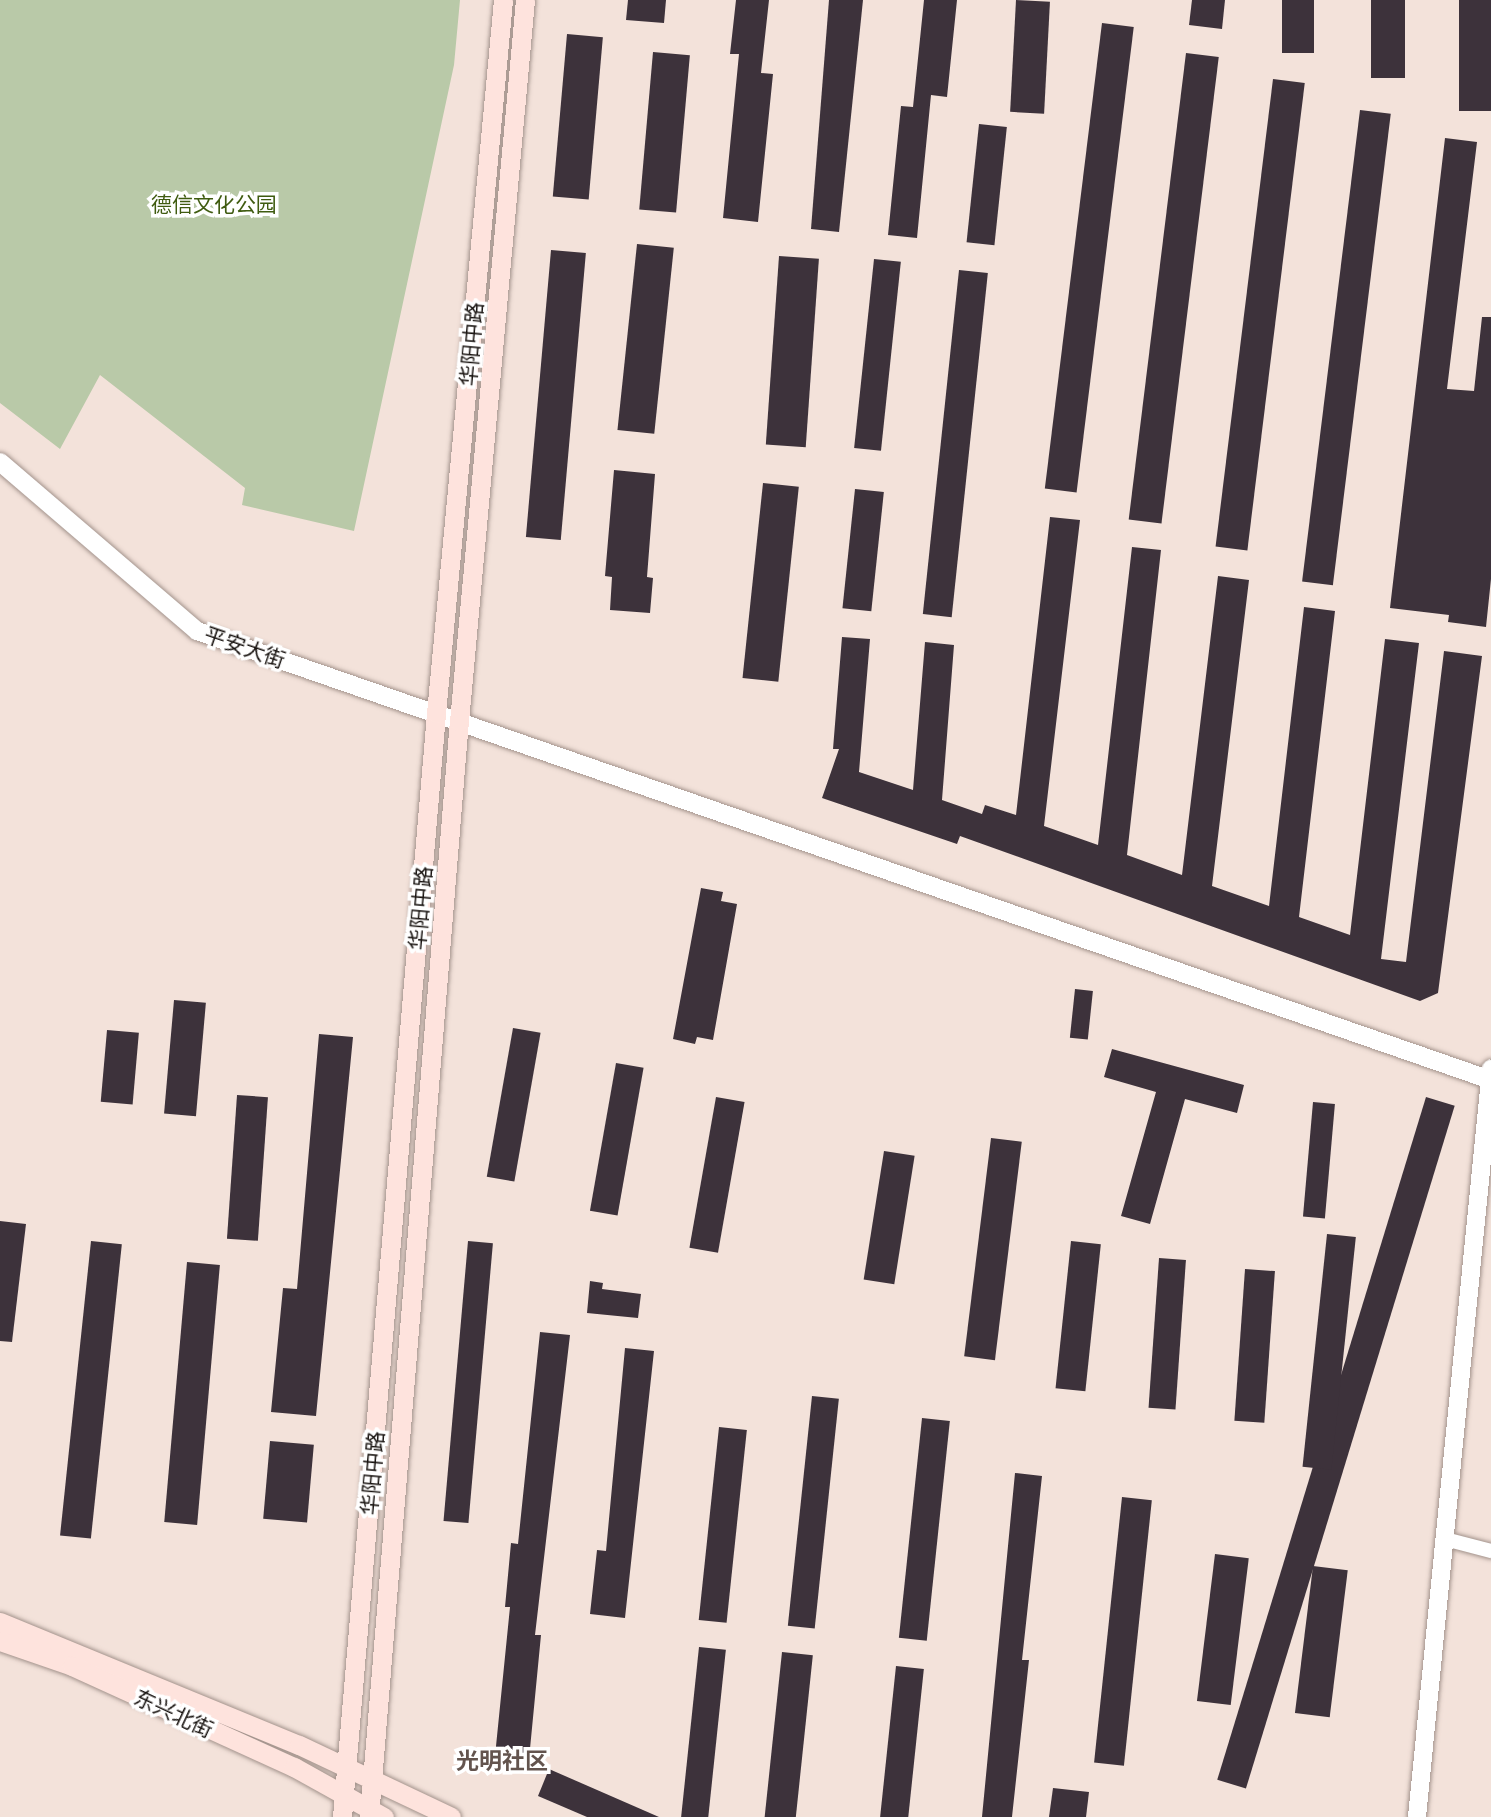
<!DOCTYPE html>
<meta charset="utf-8">
<style>
body{margin:0}
#map{position:relative;width:1491px;height:1817px;overflow:hidden;background:#f3e2da;font-family:Barlow,"Noto Sans SC",sans-serif}
div>[style]{position:absolute}
.green>*{inset:0;background:#b9c9a8}
.building>*{inset:0;background:#3d323b;transform-origin:0 0}
.roads{filter:drop-shadow(0 0 2px #a3938c) drop-shadow(0 0 2px #a3938c)}
.minor>*{height:14px;margin:-7px;padding:0 7px;transform-origin:7px;border-radius:7px;background:#fff}
.tertiary>*{height:18px;margin:-9px;padding:0 9px;transform-origin:9px;border-radius:9px;background:#fff}
.secondary>*{height:19px;margin:-9.5px;padding:0 9.5px;transform-origin:9.5px;border-radius:9.5px;background:#fee3dd}
span{translate:-50% -50%;white-space:nowrap;text-align:center;line-height:1.15;-webkit-text-stroke:7px #fff;paint-order:stroke}
.park-label{font-size:21px;color:#3f5b10}
.street-label{font-size:21px;color:#17120f}
.neighbourhood-label{font-size:23px;color:#63544e;font-weight:700}
</style>
<div id="map">
<div class="green">
<div style="clip-path:polygon(0 0,460px 0,454px 65px,354px 531px,242px 505px,245px 488px,100px 375px,60px 449px,0 403px)"></div>
</div>
<div class="building">
<div style="clip-path:polygon(628px 0,666px 0,664px 23px,626px 20px)"></div>
<div style="clip-path:polygon(736px 0,769px 0,761px 73px,773px 74px,758px 222px,723px 218px,739px 54px,730px 54px)"></div>
<div style="clip-path:polygon(829px 0,863px 0,839px 232px,811px 229px)"></div>
<div style="clip-path:polygon(924px 0,957px 0,947px 97px,931px 95px,917px 238px,888px 235px,901px 106px,913px 107px)"></div>
<div style="left:1016px;top:0;width:34px;height:112px;rotate:3deg"></div>
<div style="clip-path:polygon(1192px 0,1225px 0,1222px 29px,1189px 25px)"></div>
<div style="left:1282px;top:0;width:32px;height:53px"></div>
<div style="left:1371px;top:0;width:34px;height:78px"></div>
<div style="left:1459px;top:0;width:32px;height:111px"></div>
<div style="left:1102px;top:23px;width:32px;height:469px;rotate:7deg"></div>
<div style="left:567px;top:34px;width:36px;height:163px;rotate:5deg"></div>
<div style="left:653px;top:52px;width:37px;height:158px;rotate:5deg"></div>
<div style="left:1186px;top:53px;width:33px;height:470px;rotate:7deg"></div>
<div style="left:1273px;top:79px;width:32px;height:471px;rotate:7deg"></div>
<div style="left:1360px;top:110px;width:31px;height:475px;rotate:7deg"></div>
<div style="left:979px;top:124px;width:28px;height:119px;rotate:6deg"></div>
<div style="clip-path:polygon(1445px 138px,1477px 142px,1447px 389px,1474px 391px,1482px 317px,1491px 317px,1491px 579px,1486px 627px,1448px 622px,1449px 615px,1390px 608px)"></div>
<div style="left:637px;top:244px;width:37px;height:187px;rotate:6deg"></div>
<div style="left:551px;top:250px;width:35px;height:288px;rotate:5deg"></div>
<div style="left:779px;top:256px;width:40px;height:189px;rotate:4deg"></div>
<div style="left:874px;top:259px;width:27px;height:190px;rotate:6deg"></div>
<div style="left:959px;top:270px;width:29px;height:346px;rotate:6deg"></div>
<div style="clip-path:polygon(614px 470px,655px 474px,647px 577px,653px 578px,650px 613px,610px 610px,612px 577px,605px 576px)"></div>
<div style="left:763px;top:483px;width:36px;height:196px;rotate:6deg"></div>
<div style="left:855px;top:489px;width:29px;height:120px;rotate:6deg"></div>
<div style="clip-path:polygon(1050px 517px,1080px 520px,1044px 826px,1098px 845px,1132px 547px,1161px 550px,1127px 855px,1182px 875px,1218px 576px,1249px 580px,1212px 886px,1269px 906px,1304px 607px,1335px 611px,1299px 917px,1350px 935px,1385px 639px,1419px 643px,1381px 959px,1406px 962px,1444px 651px,1482px 656px,1438px 993px,1420px 1001px,960px 836px,957px 844px,822px 798px,839px 749px,833px 749px,842px 637px,870px 639px,859px 772px,913px 790px,925px 642px,954px 645px,942px 800px,982px 814px,985px 805px,1016px 815px)"></div>
<div style="clip-path:polygon(701px 888px,723px 892px,721px 901px,737px 904px,713px 1040px,697px 1037px,695px 1044px,673px 1039px)"></div>
<div style="left:1075px;top:989px;width:18px;height:49px;rotate:6deg"></div>
<div style="left:174px;top:1000px;width:32px;height:114px;rotate:5deg"></div>
<div style="left:513px;top:1028px;width:28px;height:151px;rotate:10deg"></div>
<div style="left:107px;top:1030px;width:32px;height:72px;rotate:5deg"></div>
<div style="clip-path:polygon(319px 1034px,353px 1037px,316px 1416px,271px 1412px,283px 1288px,297px 1289px)"></div>
<div style="clip-path:polygon(1112px 1049px,1244px 1085px,1237px 1113px,1185px 1099px,1150px 1224px,1121px 1216px,1156px 1092px,1104px 1077px)"></div>
<div style="left:616px;top:1063px;width:28px;height:150px;rotate:10deg"></div>
<div style="left:237px;top:1095px;width:31px;height:144px;rotate:4deg"></div>
<div style="left:716px;top:1097px;width:29px;height:153px;rotate:10deg"></div>
<div style="left:1426px;top:1097px;width:30px;height:714px;rotate:17deg"></div>
<div style="left:1313px;top:1102px;width:22px;height:115px;rotate:5deg"></div>
<div style="left:991px;top:1138px;width:31px;height:220px;rotate:7deg"></div>
<div style="left:884px;top:1151px;width:31px;height:130px;rotate:9deg"></div>
<div style="clip-path:polygon(0 1221px,26px 1224px,12px 1342px,0 1341px)"></div>
<div style="left:1327px;top:1234px;width:29px;height:234px;rotate:6deg"></div>
<div style="left:91px;top:1241px;width:31px;height:296px;rotate:6deg"></div>
<div style="left:468px;top:1241px;width:25px;height:281px;rotate:5deg"></div>
<div style="left:1071px;top:1241px;width:30px;height:148px;rotate:6deg"></div>
<div style="left:1159px;top:1258px;width:27px;height:150px;rotate:4deg"></div>
<div style="left:187px;top:1262px;width:33px;height:261px;rotate:5deg"></div>
<div style="left:1245px;top:1269px;width:30px;height:152px;rotate:4deg"></div>
<div style="clip-path:polygon(590px 1281px,603px 1283px,602px 1289px,641px 1294px,638px 1318px,587px 1313px)"></div>
<div style="clip-path:polygon(540px 1332px,570px 1335px,535px 1635px,541px 1635px,529px 1759px,495px 1756px,510px 1607px,505px 1607px,511px 1543px,518px 1544px)"></div>
<div style="clip-path:polygon(625px 1348px,654px 1351px,625px 1618px,590px 1614px,597px 1550px,606px 1551px)"></div>
<div style="left:812px;top:1396px;width:27px;height:231px;rotate:6deg"></div>
<div style="left:922px;top:1418px;width:28px;height:221px;rotate:6deg"></div>
<div style="left:719px;top:1427px;width:28px;height:194px;rotate:6deg"></div>
<div style="left:270px;top:1441px;width:44px;height:78px;rotate:5deg"></div>
<div style="clip-path:polygon(1015px 1473px,1042px 1476px,1022px 1660px,1029px 1660px,1012px 1817px,982px 1817px)"></div>
<div style="left:1122px;top:1497px;width:30px;height:267px;rotate:6deg"></div>
<div style="left:1215px;top:1554px;width:34px;height:148px;rotate:7deg"></div>
<div style="left:1313px;top:1566px;width:35px;height:148px;rotate:7deg"></div>
<div style="left:699px;top:1647px;width:27px;height:171px;rotate:6deg"></div>
<div style="left:782px;top:1652px;width:31px;height:166px;rotate:6deg"></div>
<div style="left:896px;top:1666px;width:28px;height:152px;rotate:6deg"></div>
<div style="clip-path:polygon(549px 1769px,659px 1817px,587px 1817px,538px 1796px)"></div>
<div style="clip-path:polygon(1053px 1788px,1089px 1792px,1086px 1817px,1049px 1817px)"></div>
</div>
<div class="roads">
<div class="minor">
<div style="left:1445px;top:1539px;width:48px;rotate:14.6deg"></div>
</div>
<div class="tertiary">
<div style="left:0;top:462px;width:260px;rotate:40.6deg"></div>
<div style="left:197px;top:631px;width:1370px;rotate:19.14deg"></div>
<div style="left:1417px;top:1817px;width:752px;rotate:-84.35deg"></div>
</div>
<div class="secondary">
<div style="left:0;top:1622px;width:323px;rotate:22.4deg"></div>
<div style="left:299px;top:1745px;width:168px;rotate:25.3deg"></div>
<div style="left:0;top:1641px;width:76px;rotate:19.1deg"></div>
<div style="left:72px;top:1666px;width:244px;rotate:24.5deg"></div>
<div style="left:294px;top:1767px;width:103px;rotate:29.1deg"></div>
<div style="left:342px;top:1817px;width:1108px;rotate:-85.13deg"></div>
<div style="left:436px;top:713px;width:716px;rotate:-84.63deg"></div>
<div style="left:369px;top:1817px;width:1100px;rotate:-85.31deg"></div>
<div style="left:459px;top:721px;width:724px;rotate:-84.77deg"></div>
</div>
</div>
<div class="park-label">
<span style="left:214px;top:204px">德信文化公园</span>
</div>
<div class="street-label">
<span style="left:471px;top:344px;rotate:-85deg">华阳中路</span>
<span style="left:245px;top:647px;rotate:19deg">平安大街</span>
<span style="left:420px;top:908px;rotate:-85deg">华阳中路</span>
<span style="left:372px;top:1473px;rotate:-85deg">华阳中路</span>
<span style="left:174px;top:1713px;rotate:25deg">东兴北街</span>
</div>
<div class="neighbourhood-label">
<span style="left:502px;top:1760px">光明社区</span>
</div>
</div>
